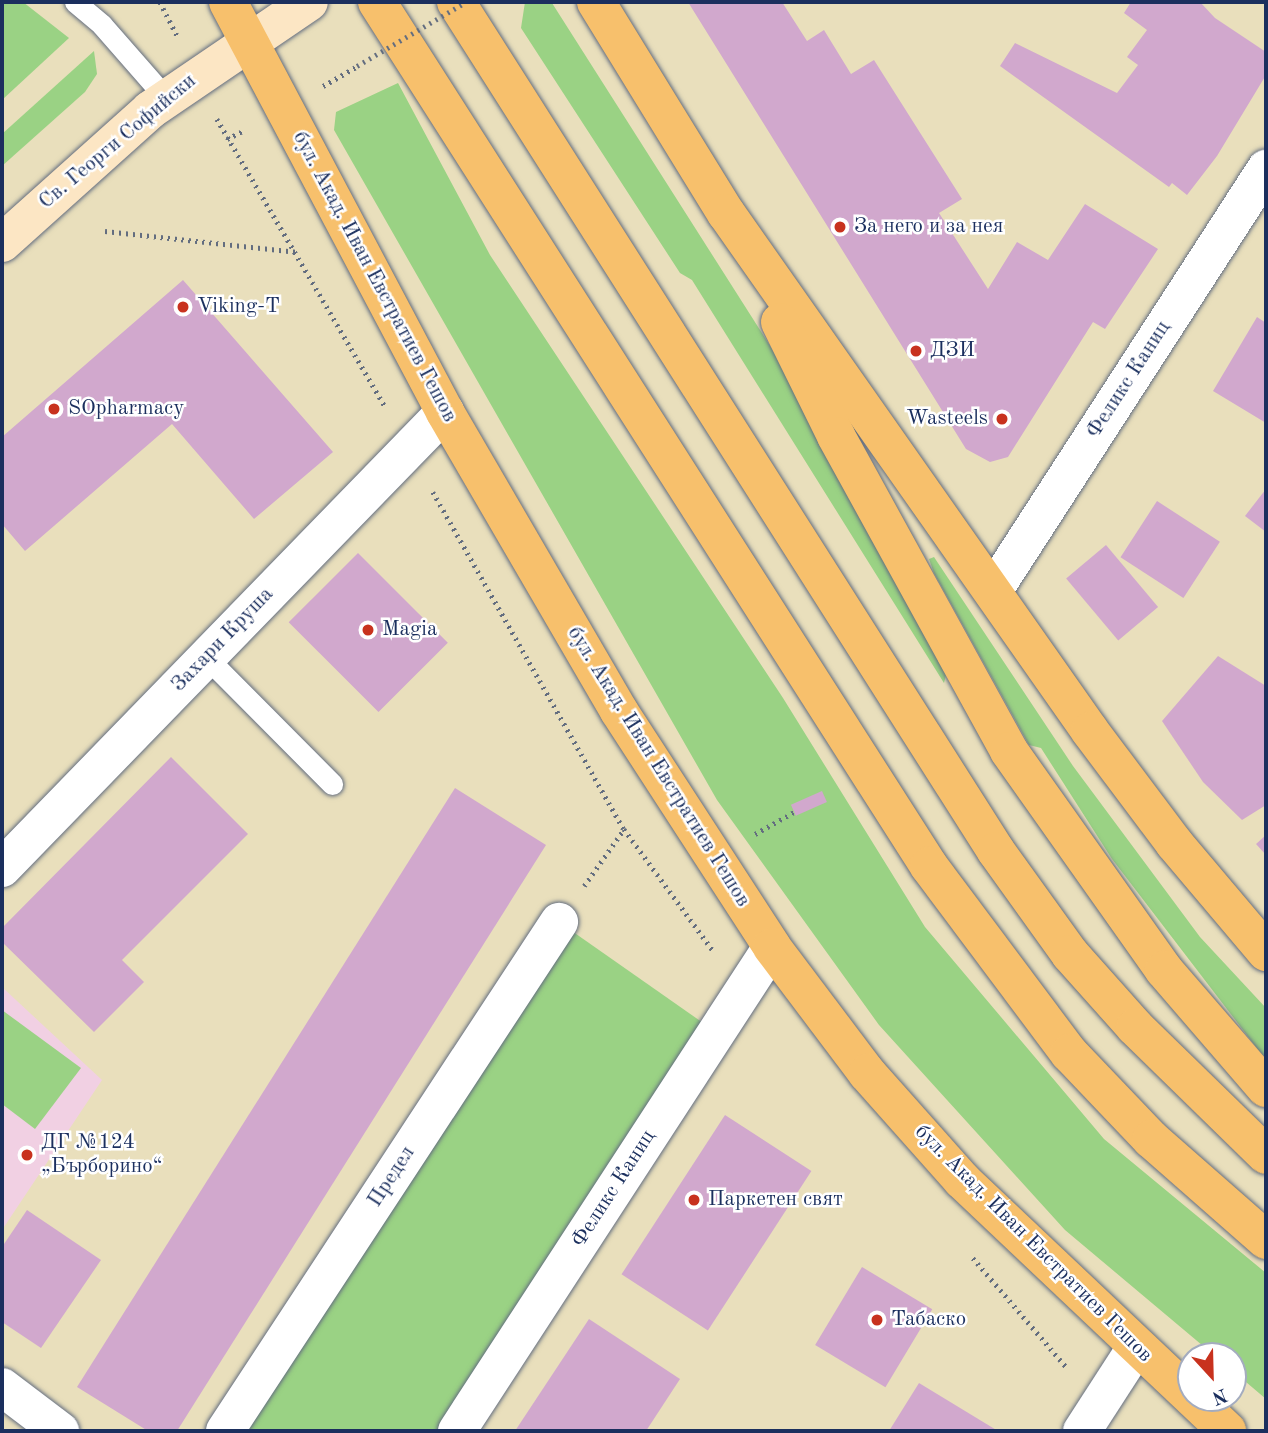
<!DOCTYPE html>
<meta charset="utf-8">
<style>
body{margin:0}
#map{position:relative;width:1268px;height:1433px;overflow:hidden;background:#e9dfbc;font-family:"Old Standard TT",serif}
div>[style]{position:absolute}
.built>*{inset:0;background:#f1d0e3}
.green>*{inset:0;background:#9ad284}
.building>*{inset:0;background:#d1a8cd;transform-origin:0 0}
.path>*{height:4.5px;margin-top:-2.25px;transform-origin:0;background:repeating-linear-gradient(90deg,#636d7f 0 2px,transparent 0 7px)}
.roads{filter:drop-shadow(0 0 2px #636d7f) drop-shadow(0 0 2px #636d7f)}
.lane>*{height:21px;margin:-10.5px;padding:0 10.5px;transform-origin:10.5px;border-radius:10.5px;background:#fff}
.street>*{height:38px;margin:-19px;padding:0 19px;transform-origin:19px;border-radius:19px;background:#fff}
.secondary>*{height:38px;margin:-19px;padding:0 19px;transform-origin:19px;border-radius:19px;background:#fce6c4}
.primary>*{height:38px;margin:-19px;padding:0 19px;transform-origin:19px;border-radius:19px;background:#f7c06c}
.path-bridge>*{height:4.5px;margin-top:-2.25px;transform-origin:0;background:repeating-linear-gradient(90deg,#636d7f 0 2px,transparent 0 7px)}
.dots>*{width:19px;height:19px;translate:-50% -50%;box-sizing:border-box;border:4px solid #fff;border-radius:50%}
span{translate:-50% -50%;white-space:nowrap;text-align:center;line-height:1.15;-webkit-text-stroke:5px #fff;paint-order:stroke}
.street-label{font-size:21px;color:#1b2f5e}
.poi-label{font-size:21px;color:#1b2f5e}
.left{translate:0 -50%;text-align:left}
.right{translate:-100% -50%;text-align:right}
.frame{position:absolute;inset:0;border:4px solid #1b2f5e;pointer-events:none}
.north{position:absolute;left:1177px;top:1342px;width:70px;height:70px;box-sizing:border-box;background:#fff;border:2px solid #a4acbf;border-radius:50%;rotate:158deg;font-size:19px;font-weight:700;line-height:28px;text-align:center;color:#1b2f5e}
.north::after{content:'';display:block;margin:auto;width:24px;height:32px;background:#c8321e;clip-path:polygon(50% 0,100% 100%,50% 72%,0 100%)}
</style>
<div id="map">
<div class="built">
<div style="clip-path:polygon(2px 987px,102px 1080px,2px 1230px)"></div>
</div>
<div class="green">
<div style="clip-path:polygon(2px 2px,23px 2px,69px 38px,2px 100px)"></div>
<div style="clip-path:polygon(525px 2px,552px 3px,781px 363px,947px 671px,944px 683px,692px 280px,680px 273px,521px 28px)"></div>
<div style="clip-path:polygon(94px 51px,97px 74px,85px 92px,2px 166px,2px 134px)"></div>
<div style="clip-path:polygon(398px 83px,490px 255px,783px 698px,925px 927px,1104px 1139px,1266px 1273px,1266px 1399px,1233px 1371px,1233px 1356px,1215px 1356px,1065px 1230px,879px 1025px,717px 800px,334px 130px,336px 112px)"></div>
<div style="clip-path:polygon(934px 557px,1073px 766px,1200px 937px,1266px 1008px,1266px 1060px,1112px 859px,1041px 748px,1029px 745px,934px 573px,929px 559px)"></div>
<div style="clip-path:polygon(559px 922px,716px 1032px,457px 1431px,225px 1431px)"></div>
<div style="clip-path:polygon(2px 1010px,81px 1068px,35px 1129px,2px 1104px)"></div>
</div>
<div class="building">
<div style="clip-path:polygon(688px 2px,782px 2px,807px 41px,824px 30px,851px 74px,874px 60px,962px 199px,939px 213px,988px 289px,1017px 242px,1048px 260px,1085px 204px,1158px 249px,1105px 329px,1093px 322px,1008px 457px,990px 462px,966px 449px)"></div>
<div style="clip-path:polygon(1131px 2px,1200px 2px,1215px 18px,1266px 52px,1266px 75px,1217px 156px,1187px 195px,1172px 183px,1169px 187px,1000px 66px,1015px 43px,1117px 93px,1138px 65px,1127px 57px,1147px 30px,1124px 13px)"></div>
<div style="clip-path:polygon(183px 280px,333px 452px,254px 519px,172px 424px,25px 551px,2px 524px,2px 437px)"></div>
<div style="clip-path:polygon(1257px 317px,1266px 323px,1266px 423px,1213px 391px)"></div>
<div style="clip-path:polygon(1266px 489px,1266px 532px,1245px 516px)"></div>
<div style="left:1157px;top:501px;width:75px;height:67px;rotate:33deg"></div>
<div style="left:1106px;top:545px;width:81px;height:52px;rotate:50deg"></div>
<div style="left:358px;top:553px;width:127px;height:98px;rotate:45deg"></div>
<div style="clip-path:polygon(1218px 656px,1266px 686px,1266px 805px,1242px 820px,1203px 782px,1162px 721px)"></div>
<div style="clip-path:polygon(171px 757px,248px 834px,122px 960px,144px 982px,94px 1032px,2px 942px,2px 928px)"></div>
<div style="clip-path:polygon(455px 788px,546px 845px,177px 1431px,148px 1431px,77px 1387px)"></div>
<div style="left:822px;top:791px;width:12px;height:34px;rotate:66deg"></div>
<div style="clip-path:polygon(1266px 835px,1266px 855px,1256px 844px)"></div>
<div style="left:725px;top:1115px;width:103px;height:190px;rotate:33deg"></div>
<div style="clip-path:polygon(27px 1210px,101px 1260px,41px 1348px,2px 1322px,2px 1247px)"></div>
<div style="left:862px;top:1267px;width:82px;height:91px;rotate:31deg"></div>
<div style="clip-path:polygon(589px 1319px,680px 1379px,646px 1431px,515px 1431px)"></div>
<div style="clip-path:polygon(919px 1383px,998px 1431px,889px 1431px)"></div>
</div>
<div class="path">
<div style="left:160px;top:2px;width:38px;rotate:63deg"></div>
<div style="left:323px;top:86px;width:39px;rotate:-30deg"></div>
<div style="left:217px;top:119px;width:335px;rotate:59.7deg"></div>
<div style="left:227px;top:139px;width:20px;rotate:-27deg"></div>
<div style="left:105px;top:231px;width:194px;rotate:6.2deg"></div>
<div style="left:433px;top:492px;width:387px;rotate:60.5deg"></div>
<div style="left:624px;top:829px;width:152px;rotate:53.8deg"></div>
<div style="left:755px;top:834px;width:45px;rotate:-29.4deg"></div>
<div style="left:584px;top:886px;width:70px;rotate:-54.9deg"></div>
<div style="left:973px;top:1258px;width:146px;rotate:49.4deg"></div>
</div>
<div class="roads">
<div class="lane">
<div style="left:75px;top:2px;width:35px;rotate:40deg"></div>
<div style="left:102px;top:25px;width:97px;rotate:48.8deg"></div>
<div style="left:206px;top:657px;width:179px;rotate:45.2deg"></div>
</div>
<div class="street">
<div style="left:993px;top:591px;width:503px;rotate:-57.1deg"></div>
<div style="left:2px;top:868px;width:636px;rotate:-45.83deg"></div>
<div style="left:2px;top:1387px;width:73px;rotate:37.2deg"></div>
<div style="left:225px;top:1431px;width:609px;rotate:-56.73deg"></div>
<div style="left:457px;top:1431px;width:577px;rotate:-56.94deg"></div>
<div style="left:1082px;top:1431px;width:98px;rotate:-57.1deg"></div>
</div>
<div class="secondary">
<div style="left:2px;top:243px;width:199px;rotate:-41.9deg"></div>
<div style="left:150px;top:110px;width:192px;rotate:-34.2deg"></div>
</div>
<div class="primary">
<div style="left:228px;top:2px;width:464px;rotate:62.1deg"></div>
<div style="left:445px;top:412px;width:346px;rotate:59.8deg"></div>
<div style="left:619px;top:711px;width:281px;rotate:57deg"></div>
<div style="left:772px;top:947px;width:158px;rotate:53deg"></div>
<div style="left:867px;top:1073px;width:143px;rotate:48.4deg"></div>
<div style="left:962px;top:1180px;width:365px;rotate:43.4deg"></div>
<div style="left:377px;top:2px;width:1025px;rotate:57.43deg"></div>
<div style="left:929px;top:866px;width:234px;rotate:53.2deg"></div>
<div style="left:1069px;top:1053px;width:119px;rotate:46.4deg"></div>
<div style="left:1151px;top:1139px;width:153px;rotate:41.3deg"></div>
<div style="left:456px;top:2px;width:1006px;rotate:57.54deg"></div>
<div style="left:996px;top:851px;width:127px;rotate:54.3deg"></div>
<div style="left:1070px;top:954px;width:98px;rotate:48.3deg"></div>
<div style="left:1135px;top:1027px;width:183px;rotate:44.3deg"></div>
<div style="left:596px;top:2px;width:248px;rotate:58.4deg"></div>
<div style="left:726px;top:213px;width:633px;rotate:54.9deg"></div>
<div style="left:1090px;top:731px;width:140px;rotate:53.1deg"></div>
<div style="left:1174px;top:843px;width:143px;rotate:49.8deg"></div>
<div style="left:780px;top:322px;width:127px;rotate:63.8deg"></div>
<div style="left:836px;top:436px;width:359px;rotate:61.2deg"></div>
<div style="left:1009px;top:751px;width:268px;rotate:54.7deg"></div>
<div style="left:1164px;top:970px;width:156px;rotate:49.2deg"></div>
</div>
</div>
<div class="path-bridge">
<div style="left:357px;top:66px;width:126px;rotate:-30.4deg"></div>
</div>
<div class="dots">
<div style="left:840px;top:227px;background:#c8321e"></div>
<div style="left:183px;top:307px;background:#c8321e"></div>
<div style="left:916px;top:351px;background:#c8321e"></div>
<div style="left:54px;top:409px;background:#c8321e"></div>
<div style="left:1002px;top:419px;background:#c8321e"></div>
<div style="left:368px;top:630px;background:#c8321e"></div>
<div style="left:27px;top:1155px;background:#c8321e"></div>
<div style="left:694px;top:1200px;background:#c8321e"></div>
<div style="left:877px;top:1320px;background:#c8321e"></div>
</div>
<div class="street-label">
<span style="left:118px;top:142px;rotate:-40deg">Св. Георги Софийски</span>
<span style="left:374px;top:277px;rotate:62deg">бул. Акад. Иван Евстратиев Гешов</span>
<span style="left:1129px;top:380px;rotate:-57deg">Феликс Каниц</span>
<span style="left:223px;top:640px;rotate:-46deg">Захари Круша</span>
<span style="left:658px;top:767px;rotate:58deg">бул. Акад. Иван Евстратиев Гешов</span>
<span style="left:392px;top:1177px;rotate:-57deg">Предел</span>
<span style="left:614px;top:1189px;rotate:-57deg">Феликс Каниц</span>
<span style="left:1033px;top:1244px;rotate:45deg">бул. Акад. Иван Евстратиев Гешов</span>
</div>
<div class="poi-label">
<span class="left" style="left:854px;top:227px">За него и за нея</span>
<span class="left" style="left:197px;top:307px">Viking-T</span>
<span class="left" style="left:930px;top:351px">ДЗИ</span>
<span class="left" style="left:68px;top:409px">SOpharmacy</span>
<span class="right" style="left:988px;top:419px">Wasteels</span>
<span class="left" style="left:382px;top:630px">Magia</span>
<span class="left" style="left:41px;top:1155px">ДГ №124<br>„Бърборино“</span>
<span class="left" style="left:708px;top:1200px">Паркетен свят</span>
<span class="left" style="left:891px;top:1320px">Табаско</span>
</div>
<div class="frame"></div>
<div class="north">N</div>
</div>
